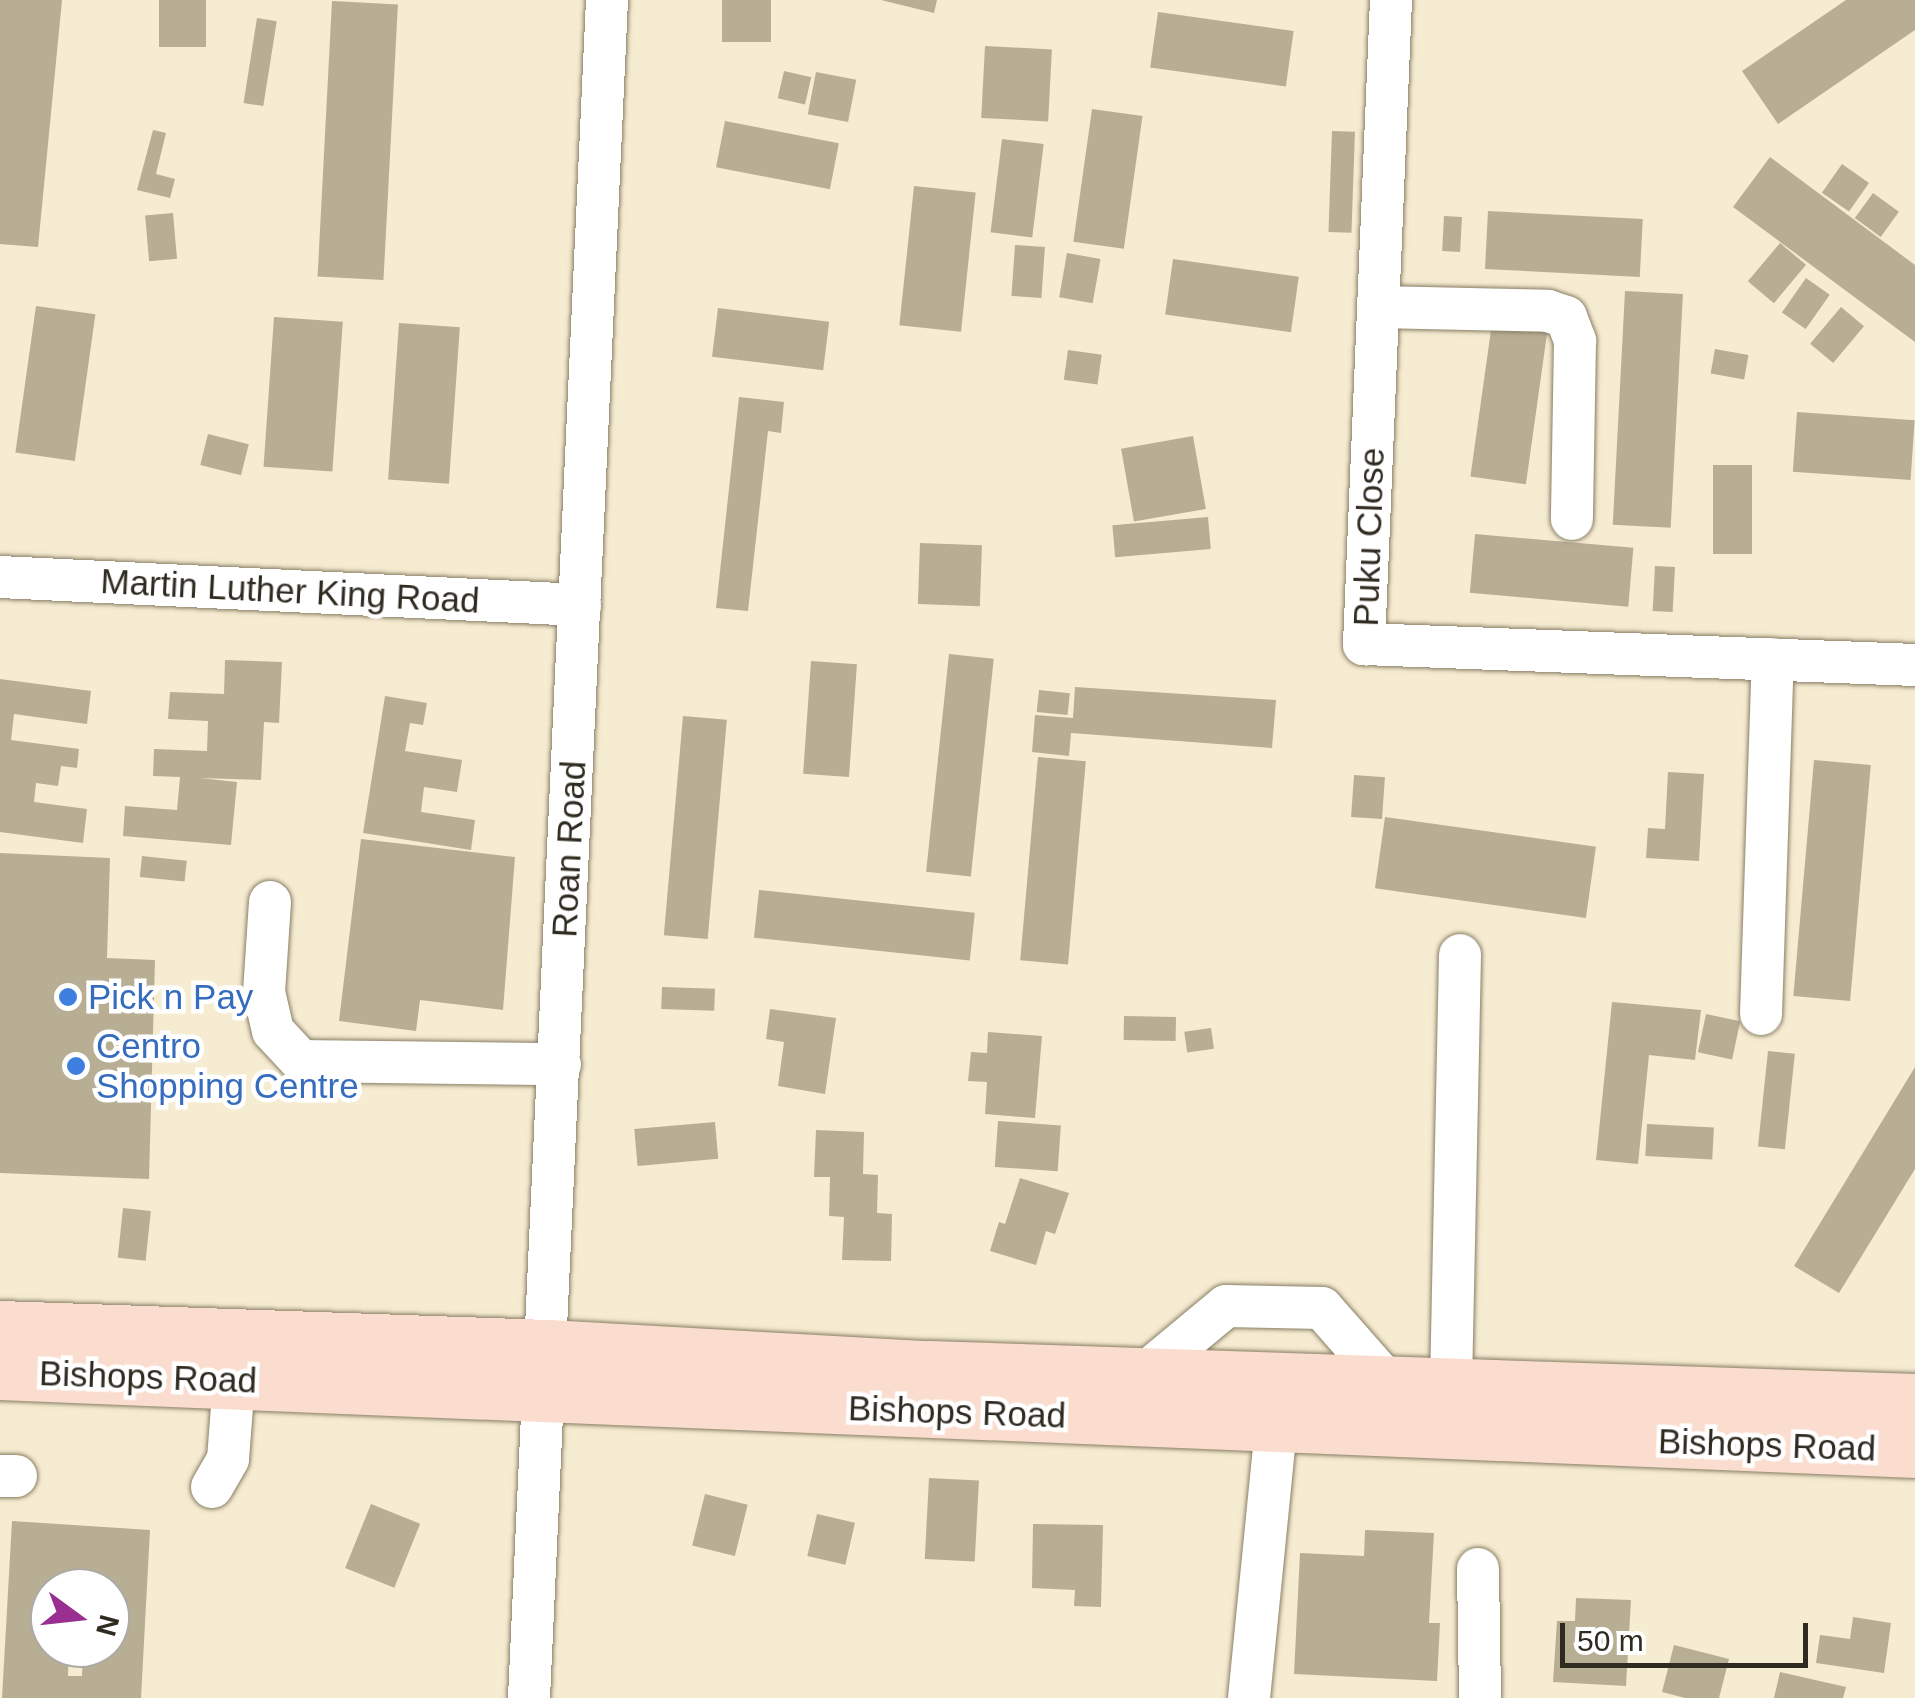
<!DOCTYPE html>
<style>
body{margin:0}
#map{position:relative;width:1915px;height:1698px;overflow:hidden;background:#f6ecd1;font-family:Helvetica,sans-serif}
div>[style]{position:absolute}
.building>*{inset:0;background:#b8ae94;transform-origin:0 0}
.roads{filter:drop-shadow(0 0 2px #877e65) drop-shadow(0 0 2px #877e65)}
.minor>*{height:42px;margin:-21px;padding:0 21px;transform-origin:21px;border-radius:21px;background:#fff}
.major>*{height:55px;margin:-27.5px;padding:0 27.5px;transform-origin:27.5px;border-radius:27.5px;background:#faddce}
.dots>*{width:28px;height:28px;translate:-50% -50%;box-sizing:border-box;border:5px solid #fff;border-radius:50%}
span{translate:-50% -50%;white-space:nowrap;text-align:center;line-height:1.15;-webkit-text-stroke:9px #fff;paint-order:stroke}
.street-label{font-size:35px;color:#2f2b21}
.shop-label{font-size:35px;color:#366cbe}
.left{translate:0 -50%;text-align:left}
.north{position:absolute;left:30px;top:1568px;width:100px;height:100px;box-sizing:border-box;background:#fff;border:2px solid #acaaa6;border-radius:50%;rotate:105deg;font-size:28px;font-weight:700;line-height:40px;text-align:center;color:#2f2b21}
.north::after{content:'';display:block;margin:auto;width:35px;height:45px;background:#982f91;clip-path:polygon(50% 0,100% 100%,50% 72%,0 100%)}
.scale{position:absolute;left:1560px;top:1623px;width:248px;height:45px;box-sizing:border-box;border:5px solid #2f2b21;border-top:0;padding-left:12px;font-size:30px;line-height:35px;white-space:nowrap;color:#2f2b21;-webkit-text-stroke:8px #fff;paint-order:stroke}
</style>
<div id="map">
<div class="building">
<div style="clip-path:polygon(0 0,62px 0,38px 247px,0 244px)"></div>
<div style="left:159px;top:0;width:47px;height:47px"></div>
<div style="left:722px;top:0;width:49px;height:42px"></div>
<div style="clip-path:polygon(881px 0,937px 0,934px 13px)"></div>
<div style="clip-path:polygon(1846px 0,1915px 0,1915px 30px,1778px 124px,1742px 71px)"></div>
<div style="left:332px;top:1px;width:66px;height:276px;rotate:3deg"></div>
<div style="left:1158px;top:12px;width:137px;height:56px;rotate:8deg"></div>
<div style="left:257px;top:18px;width:20px;height:86px;rotate:9deg"></div>
<div style="left:985px;top:46px;width:67px;height:72px;rotate:3deg"></div>
<div style="left:784px;top:71px;width:28px;height:28px;rotate:13deg"></div>
<div style="left:816px;top:72px;width:41px;height:43px;rotate:11deg"></div>
<div style="left:1092px;top:109px;width:51px;height:134px;rotate:8deg"></div>
<div style="left:725px;top:121px;width:116px;height:47px;rotate:11deg"></div>
<div style="clip-path:polygon(153px 130px,166px 133px,156px 174px,175px 179px,170px 198px,137px 190px)"></div>
<div style="left:1332px;top:131px;width:23px;height:101px;rotate:2deg"></div>
<div style="left:1002px;top:139px;width:42px;height:94px;rotate:7deg"></div>
<div style="clip-path:polygon(1770px 157px,1915px 265px,1915px 342px,1733px 207px)"></div>
<div style="left:1842px;top:164px;width:33px;height:35px;rotate:35deg"></div>
<div style="left:914px;top:186px;width:62px;height:140px;rotate:6deg"></div>
<div style="left:1873px;top:193px;width:32px;height:31px;rotate:36deg"></div>
<div style="left:1488px;top:211px;width:155px;height:58px;rotate:3deg"></div>
<div style="left:173px;top:213px;width:46px;height:28px;rotate:85deg"></div>
<div style="left:1444px;top:216px;width:18px;height:35px;rotate:3deg"></div>
<div style="left:1780px;top:243px;width:34px;height:50px;rotate:40deg"></div>
<div style="left:1015px;top:245px;width:30px;height:51px;rotate:4deg"></div>
<div style="left:1067px;top:253px;width:34px;height:45px;rotate:10deg"></div>
<div style="left:1173px;top:259px;width:127px;height:56px;rotate:8deg"></div>
<div style="left:1806px;top:278px;width:29px;height:42px;rotate:35deg"></div>
<div style="left:1625px;top:291px;width:58px;height:234px;rotate:3deg"></div>
<div style="left:36px;top:306px;width:60px;height:148px;rotate:8deg"></div>
<div style="left:1841px;top:307px;width:30px;height:48px;rotate:40deg"></div>
<div style="left:718px;top:308px;width:112px;height:49px;rotate:7deg"></div>
<div style="left:274px;top:317px;width:69px;height:150px;rotate:4deg"></div>
<div style="left:399px;top:323px;width:61px;height:157px;rotate:4deg"></div>
<div style="left:1492px;top:323px;width:56px;height:155px;rotate:8deg"></div>
<div style="left:1715px;top:349px;width:34px;height:25px;rotate:10deg"></div>
<div style="left:1068px;top:350px;width:34px;height:30px;rotate:8deg"></div>
<div style="clip-path:polygon(739px 397px,784px 402px,781px 433px,768px 431px,748px 611px,716px 608px)"></div>
<div style="left:1797px;top:412px;width:118px;height:60px;rotate:4deg"></div>
<div style="left:208px;top:434px;width:42px;height:32px;rotate:14deg"></div>
<div style="left:1193px;top:436px;width:74px;height:73px;rotate:80deg"></div>
<div style="left:1713px;top:465px;width:39px;height:89px"></div>
<div style="left:1208px;top:517px;width:32px;height:96px;rotate:85deg"></div>
<div style="left:1475px;top:534px;width:159px;height:59px;rotate:5deg"></div>
<div style="left:920px;top:543px;width:62px;height:61px;rotate:2deg"></div>
<div style="left:1655px;top:566px;width:20px;height:45px;rotate:3deg"></div>
<div style="left:949px;top:654px;width:45px;height:219px;rotate:6deg"></div>
<div style="clip-path:polygon(225px 660px,282px 662px,279px 723px,264px 722px,261px 780px,200px 778px,237px 782px,231px 845px,123px 836px,125px 806px,177px 810px,180px 777px,153px 776px,154px 749px,207px 751px,208px 721px,168px 719px,170px 692px,224px 694px)"></div>
<div style="left:811px;top:661px;width:46px;height:113px;rotate:4deg"></div>
<div style="clip-path:polygon(0 679px,91px 691px,87px 724px,14px 714px,11px 740px,79px 749px,77px 768px,61px 766px,58px 786px,36px 783px,34px 802px,87px 809px,83px 843px,0 832px)"></div>
<div style="clip-path:polygon(1075px 687px,1276px 700px,1272px 748px,1071px 733px,1069px 756px,1032px 752px,1035px 715px,1073px 718px)"></div>
<div style="left:1039px;top:690px;width:31px;height:22px;rotate:6deg"></div>
<div style="clip-path:polygon(385px 696px,427px 703px,423px 725px,410px 723px,405px 751px,462px 760px,457px 792px,424px 787px,421px 812px,475px 820px,471px 850px,363px 833px)"></div>
<div style="left:683px;top:716px;width:44px;height:220px;rotate:5deg"></div>
<div style="left:1038px;top:757px;width:48px;height:204px;rotate:5deg"></div>
<div style="left:1814px;top:760px;width:57px;height:237px;rotate:5deg"></div>
<div style="clip-path:polygon(1668px 772px,1704px 774px,1699px 861px,1646px 858px,1648px 828px,1665px 829px)"></div>
<div style="left:1354px;top:775px;width:31px;height:42px;rotate:4deg"></div>
<div style="left:1385px;top:817px;width:213px;height:72px;rotate:8deg"></div>
<div style="clip-path:polygon(361px 839px,515px 857px,503px 1010px,420px 1000px,416px 1031px,339px 1021px)"></div>
<div style="clip-path:polygon(0 853px,110px 858px,107px 958px,155px 960px,149px 1179px,0 1173px)"></div>
<div style="left:142px;top:856px;width:45px;height:21px;rotate:6deg"></div>
<div style="left:759px;top:890px;width:217px;height:48px;rotate:6deg"></div>
<div style="left:662px;top:987px;width:53px;height:22px;rotate:2deg"></div>
<div style="clip-path:polygon(1612px 1002px,1701px 1010px,1695px 1060px,1649px 1055px,1638px 1164px,1596px 1160px)"></div>
<div style="clip-path:polygon(770px 1009px,836px 1018px,825px 1094px,778px 1086px,784px 1042px,766px 1039px)"></div>
<div style="left:1706px;top:1014px;width:35px;height:39px;rotate:12deg"></div>
<div style="left:1124px;top:1016px;width:52px;height:24px;rotate:1deg"></div>
<div style="left:1211px;top:1028px;width:21px;height:27px;rotate:82deg"></div>
<div style="clip-path:polygon(988px 1032px,1042px 1036px,1035px 1118px,985px 1114px,987px 1082px,968px 1081px,971px 1052px,987px 1053px)"></div>
<div style="left:1768px;top:1051px;width:27px;height:96px;rotate:6deg"></div>
<div style="clip-path:polygon(1915px 1067px,1915px 1169px,1839px 1293px,1794px 1266px)"></div>
<div style="left:998px;top:1121px;width:63px;height:46px;rotate:4deg"></div>
<div style="left:715px;top:1122px;width:37px;height:81px;rotate:85deg"></div>
<div style="left:1647px;top:1124px;width:67px;height:32px;rotate:3deg"></div>
<div style="clip-path:polygon(816px 1130px,864px 1132px,863px 1174px,878px 1175px,877px 1213px,892px 1214px,891px 1261px,842px 1260px,844px 1217px,829px 1216px,830px 1177px,814px 1177px)"></div>
<div style="clip-path:polygon(1020px 1178px,1069px 1193px,1055px 1234px,1046px 1231px,1036px 1265px,990px 1251px,999px 1222px,1005px 1224px)"></div>
<div style="left:123px;top:1208px;width:28px;height:50px;rotate:6deg"></div>
<div style="left:929px;top:1478px;width:50px;height:81px;rotate:3deg"></div>
<div style="left:705px;top:1494px;width:44px;height:53px;rotate:14deg"></div>
<div style="left:371px;top:1504px;width:53px;height:69px;rotate:22deg"></div>
<div style="left:817px;top:1514px;width:39px;height:43px;rotate:13deg"></div>
<div style="clip-path:polygon(evenodd,12px 1521px,150px 1530px,141px 1698px,2px 1698px,12px 1521px,50px 1588px,110px 1588px,110px 1648px,83px 1648px,82px 1676px,68px 1676px,69px 1648px,50px 1648px,50px 1588px)"></div>
<div style="clip-path:polygon(1033px 1524px,1103px 1525px,1101px 1607px,1074px 1606px,1075px 1590px,1032px 1588px)"></div>
<div style="clip-path:polygon(1365px 1530px,1434px 1533px,1429px 1623px,1440px 1623px,1437px 1681px,1294px 1674px,1300px 1553px,1364px 1556px)"></div>
<div style="clip-path:polygon(1576px 1598px,1631px 1600px,1626px 1686px,1553px 1682px,1557px 1621px,1575px 1621px)"></div>
<div style="clip-path:polygon(1853px 1617px,1891px 1623px,1884px 1673px,1816px 1663px,1820px 1635px,1850px 1639px)"></div>
<div style="clip-path:polygon(1674px 1645px,1729px 1659px,1719px 1698px,1685px 1698px,1662px 1692px)"></div>
<div style="clip-path:polygon(1780px 1672px,1846px 1687px,1843px 1698px,1774px 1698px)"></div>
</div>
<div class="roads">
<div class="minor">
<div style="left:1391px;top:0;width:645px;rotate:92.4deg"></div>
<div style="left:1364px;top:644px;width:551px;rotate:2.18deg"></div>
<div style="left:1378px;top:307px;width:170px;rotate:1.3deg"></div>
<div style="left:1548px;top:311px;width:19px;rotate:18deg"></div>
<div style="left:1566px;top:317px;width:26px;rotate:69deg"></div>
<div style="left:1575px;top:341px;width:178px;rotate:91deg"></div>
<div style="left:0;top:577px;width:581px;rotate:2.76deg"></div>
<div style="left:270px;top:902px;width:90px;rotate:93.8deg"></div>
<div style="left:264px;top:992px;width:40px;rotate:77deg"></div>
<div style="left:273px;top:1031px;width:41px;rotate:47deg"></div>
<div style="left:301px;top:1061px;width:259px;rotate:0.7deg"></div>
<div style="left:1761px;top:1014px;width:355px;rotate:-88.1deg"></div>
<div style="left:1143px;top:1375px;width:108px;rotate:-39.7deg"></div>
<div style="left:1226px;top:1306px;width:96px;rotate:1.2deg"></div>
<div style="left:1322px;top:1308px;width:100px;rotate:48.7deg"></div>
<div style="left:1451px;top:1385px;width:430px;rotate:-88.8deg"></div>
<div style="left:0;top:1476px;width:16px"></div>
<div style="left:212px;top:1487px;width:32px;rotate:-60deg"></div>
<div style="left:228px;top:1459px;width:78px;rotate:-85.6deg"></div>
<div style="left:1478px;top:1569px;width:129px;rotate:89.1deg"></div>
<div style="left:529px;top:1698px;width:1700px;rotate:-87.37deg"></div>
<div style="left:1249px;top:1698px;width:273px;rotate:-84.3deg"></div>
</div>
<div class="major">
<div style="left:0;top:1328px;width:548px;rotate:1.99deg"></div>
<div style="left:548px;top:1347px;width:382px;rotate:3.2deg"></div>
<div style="left:929px;top:1368px;width:987px;rotate:1.92deg"></div>
<div style="left:0;top:1372px;width:1917px;rotate:2.33deg"></div>
</div>
</div>
<div class="dots">
<div style="left:68px;top:997px;background:#3f7fe0"></div>
<div style="left:76px;top:1066px;background:#3f7fe0"></div>
</div>
<div class="street-label">
<span style="left:1369px;top:537px;rotate:-88deg">Puku Close</span>
<span style="left:290px;top:591px;rotate:3deg">Martin Luther King Road</span>
<span style="left:569px;top:849px;rotate:-87deg">Roan Road</span>
<span style="left:148px;top:1377px;rotate:2deg">Bishops Road</span>
<span style="left:957px;top:1412px;rotate:2deg">Bishops Road</span>
<span style="left:1767px;top:1445px;rotate:2deg">Bishops Road</span>
</div>
<div class="shop-label">
<span class="left" style="left:88px;top:997px">Pick n Pay</span>
<span class="left" style="left:96px;top:1066px">Centro<br>Shopping Centre</span>
</div>
<div class="north">N</div>
<div class="scale">50 m</div>
</div>
